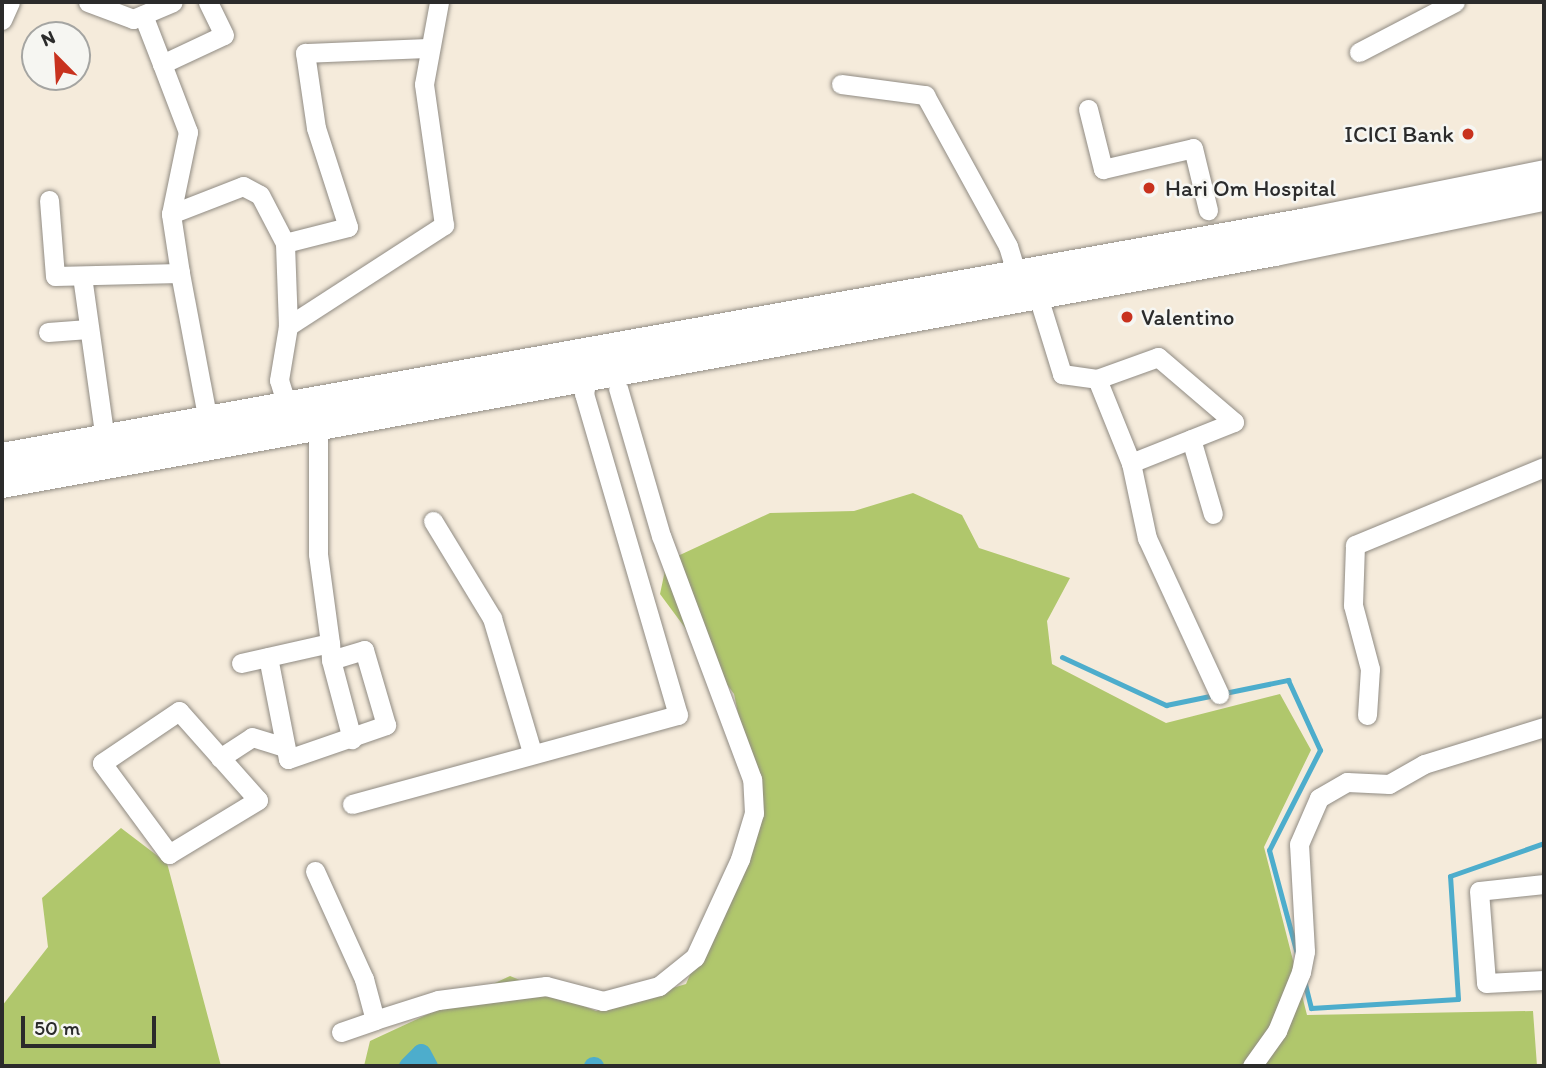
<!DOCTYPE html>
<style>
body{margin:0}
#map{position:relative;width:1546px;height:1068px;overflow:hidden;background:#f5ebdb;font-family:Itim,sans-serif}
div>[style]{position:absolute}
.green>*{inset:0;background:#b0c76c}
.stream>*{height:5px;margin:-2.5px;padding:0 2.5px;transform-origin:2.5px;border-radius:2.5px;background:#4dadcc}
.canal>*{height:19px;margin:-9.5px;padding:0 9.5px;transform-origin:9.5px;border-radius:9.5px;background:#4dadcc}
.roads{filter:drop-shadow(0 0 2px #908b83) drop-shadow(0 0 2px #908b83)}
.minor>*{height:19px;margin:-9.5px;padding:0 9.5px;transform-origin:9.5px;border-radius:9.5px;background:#fff}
.secondary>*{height:28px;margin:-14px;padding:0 14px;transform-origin:14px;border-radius:14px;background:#fff}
.dots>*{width:19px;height:19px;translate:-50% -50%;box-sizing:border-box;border:4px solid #f6f6f2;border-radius:50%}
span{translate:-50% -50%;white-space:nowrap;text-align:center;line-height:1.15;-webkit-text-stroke:5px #f6f6f2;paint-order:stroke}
.poi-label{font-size:23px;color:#2b2b2b}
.right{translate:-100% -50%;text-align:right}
.left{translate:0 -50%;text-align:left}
.frame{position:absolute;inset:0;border:4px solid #2b2b2b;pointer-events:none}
.north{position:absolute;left:21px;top:21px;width:70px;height:70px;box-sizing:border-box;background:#f6f6f2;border:2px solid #a5a5a2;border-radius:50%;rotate:336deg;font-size:19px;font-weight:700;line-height:28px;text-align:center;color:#2b2b2b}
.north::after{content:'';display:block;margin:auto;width:24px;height:32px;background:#c8321e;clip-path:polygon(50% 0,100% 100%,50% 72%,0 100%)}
.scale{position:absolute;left:21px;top:1016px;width:135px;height:32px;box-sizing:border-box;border:4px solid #2b2b2b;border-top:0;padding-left:9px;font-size:21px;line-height:24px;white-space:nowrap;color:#2b2b2b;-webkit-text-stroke:5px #f6f6f2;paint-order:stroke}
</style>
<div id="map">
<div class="green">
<div style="clip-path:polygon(913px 493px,962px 515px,979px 548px,1070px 578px,1047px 621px,1052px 664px,1166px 723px,1280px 694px,1311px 750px,1264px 847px,1307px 1015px,1533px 1011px,1537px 1066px,364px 1066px,370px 1041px,510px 976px,596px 1011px,686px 984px,759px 815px,734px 694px,660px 594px,667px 561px,770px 513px,854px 511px)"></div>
<div style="clip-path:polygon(121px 828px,167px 863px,221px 1066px,2px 1066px,2px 1006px,48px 947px,42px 898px)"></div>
</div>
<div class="stream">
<div style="left:1062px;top:657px;width:115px;rotate:24.8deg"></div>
<div style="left:1166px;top:705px;width:125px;rotate:-11.6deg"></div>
<div style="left:1288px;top:680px;width:77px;rotate:65.4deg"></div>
<div style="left:1320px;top:750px;width:112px;rotate:117deg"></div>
<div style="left:1269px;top:850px;width:108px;rotate:74.9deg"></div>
<div style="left:1304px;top:980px;width:29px;rotate:76deg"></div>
<div style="left:1311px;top:1008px;width:147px;rotate:-3.5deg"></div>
<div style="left:1458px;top:999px;width:123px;rotate:-93.7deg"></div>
<div style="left:1450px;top:876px;width:100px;rotate:-19.3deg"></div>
</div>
<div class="canal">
<div style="left:408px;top:1066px;width:18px;rotate:-45deg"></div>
<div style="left:421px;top:1053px;width:15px;rotate:62deg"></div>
<div style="left:593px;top:1066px;width:1px"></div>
</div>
<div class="roads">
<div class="minor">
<div style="left:88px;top:2px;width:48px;rotate:20.7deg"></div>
<div style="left:133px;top:19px;width:43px;rotate:-23deg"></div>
<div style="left:143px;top:15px;width:53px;rotate:68.8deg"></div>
<div style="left:2px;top:20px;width:20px;rotate:-66deg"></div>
<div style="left:1359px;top:52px;width:108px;rotate:-27.5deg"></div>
<div style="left:841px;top:84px;width:85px;rotate:7.5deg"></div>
<div style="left:925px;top:95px;width:172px;rotate:61.2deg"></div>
<div style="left:1008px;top:246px;width:28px;rotate:73deg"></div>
<div style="left:1088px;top:109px;width:62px;rotate:76deg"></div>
<div style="left:1103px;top:169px;width:92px;rotate:-13.1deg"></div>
<div style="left:1193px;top:148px;width:64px;rotate:76.4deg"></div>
<div style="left:49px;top:200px;width:76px;rotate:85.5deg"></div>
<div style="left:55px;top:276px;width:125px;rotate:-1.4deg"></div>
<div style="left:180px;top:273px;width:60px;rotate:-98.7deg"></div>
<div style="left:171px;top:214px;width:77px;rotate:-21.3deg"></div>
<div style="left:243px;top:186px;width:19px;rotate:28deg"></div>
<div style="left:260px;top:195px;width:54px;rotate:62.5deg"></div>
<div style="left:171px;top:214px;width:84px;rotate:-78.3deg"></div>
<div style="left:188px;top:132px;width:73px;rotate:-110.9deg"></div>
<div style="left:162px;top:64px;width:68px;rotate:-25.1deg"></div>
<div style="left:224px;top:35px;width:37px;rotate:-116deg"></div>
<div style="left:180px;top:273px;width:151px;rotate:79.3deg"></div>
<div style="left:82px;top:276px;width:165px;rotate:82deg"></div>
<div style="left:1037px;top:293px;width:85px;rotate:72.8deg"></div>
<div style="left:1062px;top:374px;width:35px;rotate:8deg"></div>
<div style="left:1097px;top:379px;width:91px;rotate:68deg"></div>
<div style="left:1131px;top:463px;width:77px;rotate:78deg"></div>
<div style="left:1147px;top:538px;width:172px;rotate:65.2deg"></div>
<div style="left:288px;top:326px;width:83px;rotate:-92.1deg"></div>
<div style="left:285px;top:243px;width:65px;rotate:-14.3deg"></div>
<div style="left:348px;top:227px;width:104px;rotate:-107.9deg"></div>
<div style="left:316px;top:128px;width:76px;rotate:-98.3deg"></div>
<div style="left:305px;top:53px;width:125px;rotate:-2.3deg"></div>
<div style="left:48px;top:332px;width:40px;rotate:-4.3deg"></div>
<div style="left:1097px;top:379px;width:65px;rotate:-19.8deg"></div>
<div style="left:1158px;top:357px;width:100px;rotate:40.5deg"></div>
<div style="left:1234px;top:422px;width:111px;rotate:158.3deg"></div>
<div style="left:287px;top:406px;width:27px;rotate:-107deg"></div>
<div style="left:279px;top:380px;width:55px;rotate:-80.5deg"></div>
<div style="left:288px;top:326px;width:186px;rotate:-32.9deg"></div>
<div style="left:444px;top:225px;width:142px;rotate:-98.1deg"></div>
<div style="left:424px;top:84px;width:83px;rotate:-79.6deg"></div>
<div style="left:1191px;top:439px;width:78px;rotate:73.7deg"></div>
<div style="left:433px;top:521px;width:114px;rotate:58.7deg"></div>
<div style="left:492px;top:618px;width:140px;rotate:73.4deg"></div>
<div style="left:268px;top:657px;width:104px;rotate:78.9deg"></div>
<div style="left:288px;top:759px;width:104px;rotate:-19.1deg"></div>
<div style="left:386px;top:725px;width:78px;rotate:-106.3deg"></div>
<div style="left:364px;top:650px;width:34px;rotate:163deg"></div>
<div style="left:331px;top:660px;width:17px;rotate:-93deg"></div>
<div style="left:331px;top:660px;width:82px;rotate:75.1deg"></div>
<div style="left:241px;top:663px;width:91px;rotate:-12.7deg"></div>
<div style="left:330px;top:643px;width:90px;rotate:-97.7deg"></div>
<div style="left:318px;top:554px;width:128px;rotate:-90deg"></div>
<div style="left:179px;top:711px;width:119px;rotate:48.4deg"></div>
<div style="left:258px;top:800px;width:104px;rotate:148.8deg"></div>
<div style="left:169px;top:854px;width:113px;rotate:-126.4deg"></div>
<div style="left:102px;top:763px;width:93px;rotate:-34deg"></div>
<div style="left:1367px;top:715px;width:46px;rotate:-86.3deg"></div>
<div style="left:1370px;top:669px;width:66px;rotate:-104.9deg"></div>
<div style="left:1353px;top:605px;width:60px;rotate:-88.1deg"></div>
<div style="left:1355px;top:545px;width:204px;rotate:-22.4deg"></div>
<div style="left:220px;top:758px;width:38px;rotate:-33deg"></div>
<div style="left:252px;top:737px;width:31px;rotate:17deg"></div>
<div style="left:352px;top:804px;width:338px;rotate:-15.3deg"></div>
<div style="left:678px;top:715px;width:334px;rotate:-106.3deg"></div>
<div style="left:584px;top:394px;width:16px;rotate:-79deg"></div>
<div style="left:315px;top:871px;width:119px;rotate:65.6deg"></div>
<div style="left:364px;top:979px;width:42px;rotate:75deg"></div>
<div style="left:375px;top:1020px;width:66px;rotate:-17.6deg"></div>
<div style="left:438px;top:1000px;width:109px;rotate:-7.4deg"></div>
<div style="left:546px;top:986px;width:59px;rotate:14.7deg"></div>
<div style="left:603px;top:1001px;width:58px;rotate:-15deg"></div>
<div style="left:659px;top:986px;width:46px;rotate:-38.9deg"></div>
<div style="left:695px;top:957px;width:108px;rotate:-65.3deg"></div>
<div style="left:740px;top:859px;width:48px;rotate:-73.1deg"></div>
<div style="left:754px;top:813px;width:34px;rotate:-93deg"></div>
<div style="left:752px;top:779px;width:259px;rotate:-110.5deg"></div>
<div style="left:661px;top:536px;width:154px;rotate:-106.2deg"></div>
<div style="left:1544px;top:884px;width:65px;rotate:173.9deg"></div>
<div style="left:1479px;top:891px;width:92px;rotate:85.6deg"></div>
<div style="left:1486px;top:983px;width:58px;rotate:-3deg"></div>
<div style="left:341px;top:1032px;width:36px;rotate:-19deg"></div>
<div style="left:1252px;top:1066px;width:43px;rotate:-54.5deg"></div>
<div style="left:1277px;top:1031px;width:64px;rotate:-67.9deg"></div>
<div style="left:1301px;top:972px;width:21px;rotate:-79deg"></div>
<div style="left:1305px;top:951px;width:107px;rotate:-93.2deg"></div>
<div style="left:1299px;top:844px;width:50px;rotate:-66.5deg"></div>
<div style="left:1319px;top:798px;width:32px;rotate:-30deg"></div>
<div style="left:1347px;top:782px;width:42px;rotate:2.7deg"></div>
<div style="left:1389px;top:784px;width:40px;rotate:-29.7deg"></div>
<div style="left:1424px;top:764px;width:126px;rotate:-17.1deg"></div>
</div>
<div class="secondary">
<div style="left:2px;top:457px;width:1326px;rotate:-10.21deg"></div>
<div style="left:1307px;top:222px;width:242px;rotate:-11.4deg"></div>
<div style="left:2px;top:484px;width:1294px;rotate:-10.33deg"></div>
<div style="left:1275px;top:252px;width:275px;rotate:-11.6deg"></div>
</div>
</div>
<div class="dots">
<div style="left:1468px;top:134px;background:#c8321e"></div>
<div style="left:1149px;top:188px;background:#c8321e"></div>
<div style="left:1127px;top:317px;background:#c8321e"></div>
</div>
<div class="poi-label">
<span class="right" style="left:1454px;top:134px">ICICI Bank</span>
<span class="left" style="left:1165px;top:188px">Hari Om Hospital</span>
<span class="left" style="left:1141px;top:317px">Valentino</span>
</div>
<div class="frame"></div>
<div class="north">N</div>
<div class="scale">50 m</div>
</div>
